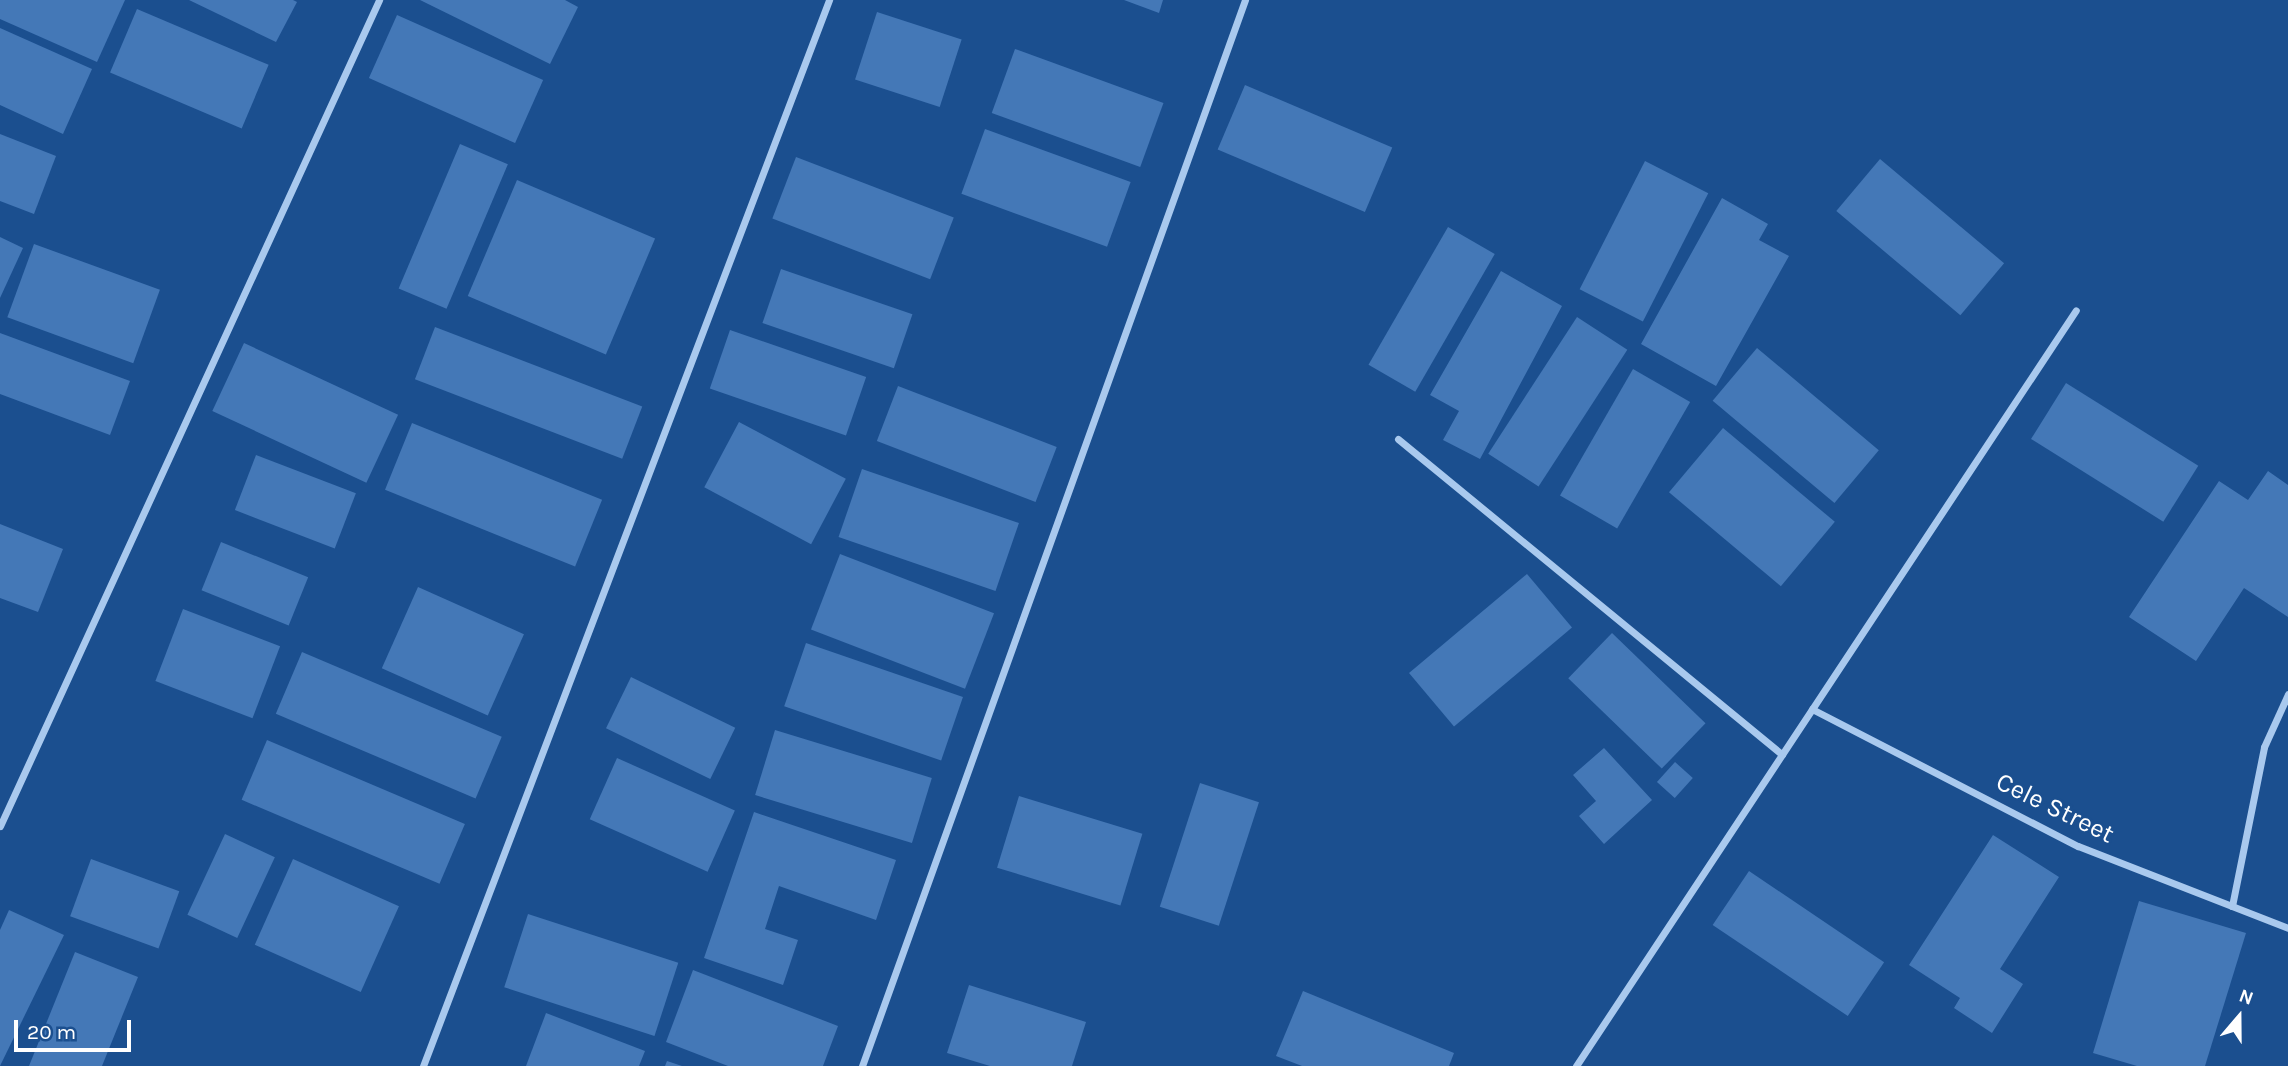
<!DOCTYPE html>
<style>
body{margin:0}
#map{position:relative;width:2288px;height:1066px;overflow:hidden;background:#1b4f8f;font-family:Karla,sans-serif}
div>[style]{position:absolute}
.building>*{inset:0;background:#4478b7;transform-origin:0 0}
.minor>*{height:7px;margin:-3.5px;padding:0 3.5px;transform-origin:3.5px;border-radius:3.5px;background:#a9c9ee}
span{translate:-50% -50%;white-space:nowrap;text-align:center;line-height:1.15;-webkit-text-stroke:5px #1b4f8f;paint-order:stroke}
.street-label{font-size:26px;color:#fff}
.north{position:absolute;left:2204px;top:982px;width:70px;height:70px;-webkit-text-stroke:5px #1b4f8f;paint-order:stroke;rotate:20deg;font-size:19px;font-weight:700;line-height:28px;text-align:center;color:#fff}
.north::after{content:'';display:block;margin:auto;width:24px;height:32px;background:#fff;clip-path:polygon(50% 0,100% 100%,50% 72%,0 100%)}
.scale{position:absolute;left:14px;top:1020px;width:117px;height:32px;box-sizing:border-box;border:4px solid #fff;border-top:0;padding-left:9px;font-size:21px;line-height:24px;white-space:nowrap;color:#fff;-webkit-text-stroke:5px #1b4f8f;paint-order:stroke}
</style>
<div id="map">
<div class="building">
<div style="clip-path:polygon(0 0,125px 0,97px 62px,0 19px)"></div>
<div style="clip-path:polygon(189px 0,293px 0,297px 2px,276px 42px)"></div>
<div style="clip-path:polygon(420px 0,565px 0,578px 7px,550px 64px)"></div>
<div style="clip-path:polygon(1124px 0,1163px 0,1159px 13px)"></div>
<div style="left:137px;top:9px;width:143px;height:69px;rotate:23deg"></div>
<div style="left:877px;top:12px;width:89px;height:71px;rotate:18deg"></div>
<div style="left:397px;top:15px;width:160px;height:69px;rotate:24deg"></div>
<div style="clip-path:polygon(0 28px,92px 69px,63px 134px,0 105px)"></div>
<div style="left:1015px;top:49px;width:158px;height:68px;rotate:20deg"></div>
<div style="left:1245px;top:85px;width:160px;height:70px;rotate:23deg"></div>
<div style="left:985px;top:129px;width:155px;height:69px;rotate:20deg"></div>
<div style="clip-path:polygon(0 134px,56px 156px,34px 214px,0 201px)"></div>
<div style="left:460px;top:144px;width:52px;height:157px;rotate:23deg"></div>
<div style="left:796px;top:157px;width:169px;height:66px;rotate:21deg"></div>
<div style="left:1880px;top:159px;width:162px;height:68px;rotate:40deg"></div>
<div style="left:1645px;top:161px;width:71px;height:144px;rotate:27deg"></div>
<div style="left:517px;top:180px;width:150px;height:126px;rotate:23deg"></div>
<div style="clip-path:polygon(1722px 198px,1768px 224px,1759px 240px,1789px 256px,1716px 386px,1641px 344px)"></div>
<div style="left:1448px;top:227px;width:54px;height:159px;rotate:30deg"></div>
<div style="clip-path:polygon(0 237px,23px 248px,0 298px)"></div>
<div style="left:34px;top:244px;width:134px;height:78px;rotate:20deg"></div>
<div style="left:781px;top:269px;width:139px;height:57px;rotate:19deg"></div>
<div style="clip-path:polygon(1501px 271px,1562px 306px,1480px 459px,1443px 440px,1459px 411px,1430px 395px)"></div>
<div style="left:1577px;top:317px;width:60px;height:163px;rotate:33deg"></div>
<div style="left:435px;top:327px;width:222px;height:56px;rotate:21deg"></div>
<div style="left:730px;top:330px;width:144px;height:62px;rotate:19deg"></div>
<div style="clip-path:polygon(0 333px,130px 381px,110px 435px,0 394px)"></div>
<div style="left:244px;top:343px;width:170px;height:75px;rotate:25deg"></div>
<div style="left:1757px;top:348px;width:159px;height:69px;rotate:40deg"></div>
<div style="left:1633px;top:369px;width:66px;height:146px;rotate:30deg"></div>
<div style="left:2066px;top:383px;width:156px;height:66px;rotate:32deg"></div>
<div style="left:898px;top:386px;width:170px;height:59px;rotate:21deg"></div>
<div style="left:739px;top:422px;width:121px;height:74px;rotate:28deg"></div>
<div style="left:412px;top:423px;width:205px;height:72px;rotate:22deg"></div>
<div style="left:1723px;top:428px;width:146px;height:84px;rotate:40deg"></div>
<div style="left:256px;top:455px;width:107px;height:59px;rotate:21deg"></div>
<div style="left:862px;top:469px;width:166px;height:72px;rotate:19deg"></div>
<div style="clip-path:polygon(2268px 471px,2288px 485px,2288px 617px,2244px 588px,2196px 661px,2129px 617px,2219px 481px,2248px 500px)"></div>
<div style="clip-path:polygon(0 524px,63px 549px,38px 612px,0 598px)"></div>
<div style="left:221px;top:542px;width:94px;height:52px;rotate:22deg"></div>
<div style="left:840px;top:554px;width:165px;height:81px;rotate:21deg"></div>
<div style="left:1527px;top:574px;width:70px;height:154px;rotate:50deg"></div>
<div style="left:418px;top:587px;width:116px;height:89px;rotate:24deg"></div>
<div style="left:183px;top:609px;width:104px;height:77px;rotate:21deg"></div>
<div style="left:1612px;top:633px;width:130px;height:63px;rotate:44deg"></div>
<div style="left:806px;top:643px;width:166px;height:67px;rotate:19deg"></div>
<div style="left:302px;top:652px;width:217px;height:67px;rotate:23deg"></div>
<div style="left:631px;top:677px;width:116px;height:57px;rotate:26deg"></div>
<div style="left:775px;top:730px;width:164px;height:68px;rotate:17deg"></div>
<div style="left:267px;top:740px;width:215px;height:65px;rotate:23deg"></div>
<div style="clip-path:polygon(1604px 748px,1652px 800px,1604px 844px,1579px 816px,1596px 801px,1573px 775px)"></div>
<div style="left:617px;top:758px;width:129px;height:67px;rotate:24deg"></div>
<div style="left:1675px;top:762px;width:24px;height:27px;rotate:42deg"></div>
<div style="left:1200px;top:783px;width:62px;height:130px;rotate:18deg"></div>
<div style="left:1019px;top:796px;width:129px;height:75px;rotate:17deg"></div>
<div style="clip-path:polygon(754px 812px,896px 860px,876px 920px,779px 886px,765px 929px,798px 940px,783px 985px,704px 958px)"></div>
<div style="left:225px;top:834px;width:55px;height:89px;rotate:25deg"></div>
<div style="clip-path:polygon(1993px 835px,2059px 877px,2000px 969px,2023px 984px,1992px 1033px,1954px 1008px,1960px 998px,1909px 965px)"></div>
<div style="left:91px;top:859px;width:94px;height:61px;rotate:20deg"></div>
<div style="left:293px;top:859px;width:116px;height:94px;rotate:24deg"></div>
<div style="left:1749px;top:871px;width:163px;height:65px;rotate:34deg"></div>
<div style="clip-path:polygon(2139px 901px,2246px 933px,2205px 1066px,2137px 1066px,2093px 1053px)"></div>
<div style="clip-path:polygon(9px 910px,64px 935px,0 1066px,0 930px)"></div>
<div style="left:528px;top:914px;width:158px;height:77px;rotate:18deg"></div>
<div style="clip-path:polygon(75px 952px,138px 977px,102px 1066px,29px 1066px)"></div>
<div style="clip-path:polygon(693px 970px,838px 1026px,823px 1066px,728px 1066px,666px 1042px)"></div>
<div style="clip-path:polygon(969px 985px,1086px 1022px,1072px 1066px,990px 1066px,947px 1053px)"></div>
<div style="clip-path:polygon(1303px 991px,1454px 1053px,1449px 1066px,1302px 1066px,1276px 1056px)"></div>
<div style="clip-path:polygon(546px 1013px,645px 1051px,639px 1066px,526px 1066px)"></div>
<div style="clip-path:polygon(667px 1061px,682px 1066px,665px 1066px)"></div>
</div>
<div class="minor">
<div style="left:1398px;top:439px;width:497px;rotate:39.4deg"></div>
<div style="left:1812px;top:709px;width:299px;rotate:27.3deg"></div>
<div style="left:2078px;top:846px;width:225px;rotate:21.3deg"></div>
<div style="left:0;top:826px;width:909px;rotate:-65.35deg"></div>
<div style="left:2232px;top:906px;width:162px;rotate:-78.6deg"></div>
<div style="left:2264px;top:747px;width:58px;rotate:-65.6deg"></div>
<div style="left:423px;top:1066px;width:1141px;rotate:-69.15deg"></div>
<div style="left:862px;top:1066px;width:1133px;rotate:-70.24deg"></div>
<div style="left:1576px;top:1066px;width:906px;rotate:-56.52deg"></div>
</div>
<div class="street-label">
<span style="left:2055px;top:808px;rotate:26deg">Cele Street</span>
</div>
<div class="north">N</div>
<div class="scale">20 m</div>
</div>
